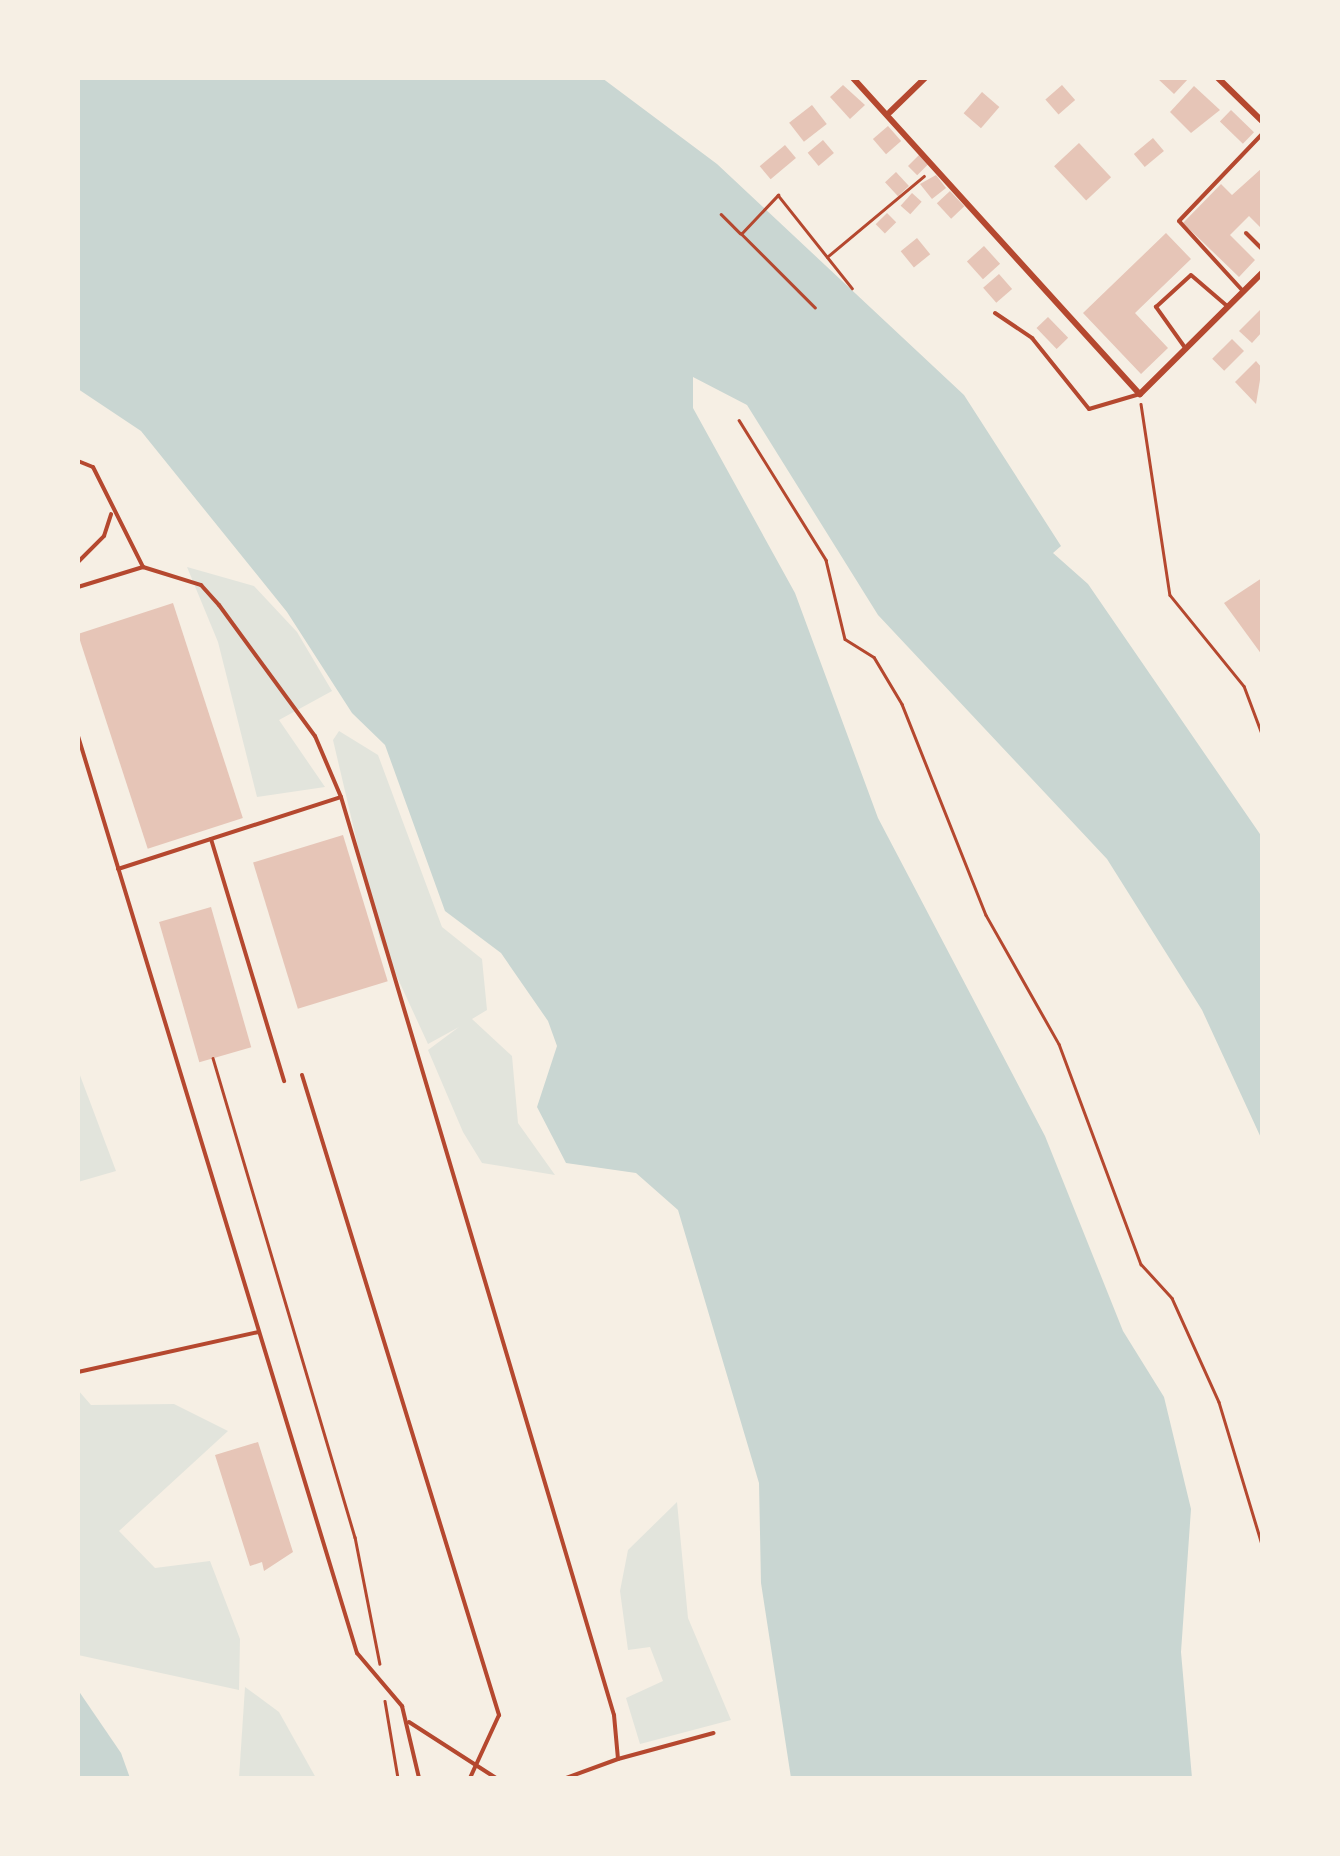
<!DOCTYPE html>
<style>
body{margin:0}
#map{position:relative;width:1340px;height:1856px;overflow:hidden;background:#f6efe4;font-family:Spectral,serif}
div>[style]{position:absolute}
.green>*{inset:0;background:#e2e4dc}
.water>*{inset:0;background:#c9d6d2}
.building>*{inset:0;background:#e6c5b7;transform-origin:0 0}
.path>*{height:2.5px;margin:-1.25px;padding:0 1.25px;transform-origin:1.25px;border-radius:1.25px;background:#b5482f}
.service>*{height:4px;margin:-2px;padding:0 2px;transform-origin:2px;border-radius:2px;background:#b5482f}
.minor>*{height:6px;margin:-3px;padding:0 3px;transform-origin:3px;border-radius:3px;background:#b5482f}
span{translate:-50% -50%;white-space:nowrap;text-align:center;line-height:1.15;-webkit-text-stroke:10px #f6efe4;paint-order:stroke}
.frame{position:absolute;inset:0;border:80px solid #f6efe4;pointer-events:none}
</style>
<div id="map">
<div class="green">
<div style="clip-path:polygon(187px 567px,254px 586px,297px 632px,332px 691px,279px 720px,325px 787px,257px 797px,218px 642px)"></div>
<div style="clip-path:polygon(339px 731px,378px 755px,442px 927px,482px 959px,487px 1010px,472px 1019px,512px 1056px,518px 1123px,555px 1175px,482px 1163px,463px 1132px,428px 1050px,459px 1027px,428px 1044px,380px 940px,333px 740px)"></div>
<div style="clip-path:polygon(78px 1070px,116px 1171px,78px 1182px)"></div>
<div style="clip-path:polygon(78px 1390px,91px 1405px,174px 1404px,228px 1431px,119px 1531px,155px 1568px,210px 1561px,240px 1639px,239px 1690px,78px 1655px)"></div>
<div style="clip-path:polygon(677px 1502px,688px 1618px,731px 1720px,640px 1744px,626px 1698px,663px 1681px,650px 1647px,628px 1650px,620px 1591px,628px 1550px)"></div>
<div style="clip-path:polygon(245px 1687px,279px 1712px,316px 1778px,239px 1778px)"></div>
</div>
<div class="water">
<div style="clip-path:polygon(78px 78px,602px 78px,717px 164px,964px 395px,1061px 546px,1053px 553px,1088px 584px,1262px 837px,1262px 1140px,1202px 1010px,1107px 859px,878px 615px,747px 405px,693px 377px,693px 408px,795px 593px,878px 818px,1045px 1136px,1123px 1331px,1164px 1397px,1191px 1509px,1181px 1652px,1192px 1778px,791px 1778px,761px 1583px,759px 1483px,678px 1210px,636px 1173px,566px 1163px,537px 1107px,557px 1046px,548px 1021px,501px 953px,445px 911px,385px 745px,352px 713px,287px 612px,141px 431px,78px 389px)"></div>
<div style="clip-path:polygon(78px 1690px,121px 1753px,130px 1778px,78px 1778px)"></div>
</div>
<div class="building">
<div style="clip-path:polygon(1157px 78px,1189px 78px,1174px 94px)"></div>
<div style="clip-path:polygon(843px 85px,865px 105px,850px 119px,830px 97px)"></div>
<div style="left:1062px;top:85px;width:20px;height:22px;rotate:49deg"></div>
<div style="clip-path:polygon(1194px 86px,1220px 110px,1191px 133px,1170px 112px)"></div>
<div style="left:982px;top:92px;width:23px;height:28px;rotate:41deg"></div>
<div style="left:812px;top:105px;width:24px;height:29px;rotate:52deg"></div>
<div style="left:1231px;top:110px;width:32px;height:16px;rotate:44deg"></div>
<div style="left:888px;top:126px;width:20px;height:20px;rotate:49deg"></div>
<div style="left:1153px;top:138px;width:17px;height:25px;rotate:50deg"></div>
<div style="left:823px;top:140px;width:17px;height:20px;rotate:50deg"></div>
<div style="left:1079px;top:143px;width:47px;height:34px;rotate:47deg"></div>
<div style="left:785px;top:145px;width:17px;height:33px;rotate:50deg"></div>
<div style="left:920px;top:154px;width:13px;height:17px;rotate:45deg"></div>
<div style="clip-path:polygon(1262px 168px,1262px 229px,1249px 216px,1230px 235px,1255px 260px,1239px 277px,1183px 223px,1221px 184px,1232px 195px)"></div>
<div style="left:896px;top:172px;width:19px;height:15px;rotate:47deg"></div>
<div style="clip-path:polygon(936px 175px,946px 188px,932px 199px,920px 184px)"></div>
<div style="left:950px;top:191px;width:21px;height:18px;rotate:47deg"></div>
<div style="left:912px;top:193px;width:13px;height:17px;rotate:42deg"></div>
<div style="left:887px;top:213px;width:13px;height:16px;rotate:45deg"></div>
<div style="clip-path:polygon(1166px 233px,1191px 259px,1135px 313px,1168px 348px,1141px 374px,1083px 313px)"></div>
<div style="left:917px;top:238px;width:21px;height:21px;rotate:51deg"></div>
<div style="left:984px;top:246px;width:24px;height:23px;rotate:48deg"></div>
<div style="left:999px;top:274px;width:20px;height:21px;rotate:49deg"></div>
<div style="clip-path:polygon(1262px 308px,1262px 332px,1252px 343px,1239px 331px)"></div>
<div style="left:1048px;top:317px;width:29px;height:16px;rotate:46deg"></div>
<div style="left:1232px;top:339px;width:17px;height:28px;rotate:45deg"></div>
<div style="clip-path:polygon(1256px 361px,1262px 368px,1256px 404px,1235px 382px)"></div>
<div style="clip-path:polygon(1262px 578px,1262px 655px,1224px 603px)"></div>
<div style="left:173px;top:603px;width:226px;height:100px;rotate:72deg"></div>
<div style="left:343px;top:835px;width:153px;height:94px;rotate:73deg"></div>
<div style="left:211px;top:907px;width:146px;height:54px;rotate:74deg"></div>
<div style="clip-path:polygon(258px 1442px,293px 1552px,264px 1571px,262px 1562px,250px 1566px,215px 1455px)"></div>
</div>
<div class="path">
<div style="left:721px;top:214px;width:27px;rotate:45deg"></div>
<div style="left:827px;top:257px;width:126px;rotate:-39.9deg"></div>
<div style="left:815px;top:308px;width:105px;rotate:-135deg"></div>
<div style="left:741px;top:234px;width:54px;rotate:-46.5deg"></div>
<div style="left:778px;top:195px;width:119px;rotate:51.5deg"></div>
<div style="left:1141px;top:404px;width:193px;rotate:81.4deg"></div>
<div style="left:1170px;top:595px;width:117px;rotate:50.9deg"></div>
<div style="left:1244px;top:686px;width:51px;rotate:69.4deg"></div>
<div style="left:739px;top:420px;width:165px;rotate:58.1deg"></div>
<div style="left:826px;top:560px;width:81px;rotate:76.5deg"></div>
<div style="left:845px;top:639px;width:34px;rotate:32deg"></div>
<div style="left:874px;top:657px;width:55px;rotate:59.2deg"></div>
<div style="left:902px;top:704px;width:227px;rotate:68.3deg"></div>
<div style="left:986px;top:915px;width:148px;rotate:60.5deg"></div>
<div style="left:1059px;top:1044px;width:235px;rotate:69.6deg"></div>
<div style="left:1141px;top:1264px;width:46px;rotate:47.6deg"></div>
<div style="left:1172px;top:1298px;width:114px;rotate:65.7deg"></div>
<div style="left:1219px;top:1402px;width:148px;rotate:73.2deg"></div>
<div style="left:213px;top:1058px;width:500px;rotate:73.5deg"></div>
<div style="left:355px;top:1537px;width:129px;rotate:78.9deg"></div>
<div style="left:385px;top:1701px;width:78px;rotate:80.4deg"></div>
</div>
<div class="service">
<div style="left:1246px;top:233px;width:23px;rotate:45deg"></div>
<div style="left:1242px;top:290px;width:93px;rotate:-132.4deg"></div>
<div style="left:1179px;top:221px;width:120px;rotate:-46.3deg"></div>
<div style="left:995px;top:313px;width:45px;rotate:34deg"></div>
<div style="left:1032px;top:338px;width:91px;rotate:51.2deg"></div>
<div style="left:1089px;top:409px;width:53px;rotate:-16.4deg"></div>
<div style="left:1186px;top:349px;width:52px;rotate:-125.5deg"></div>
<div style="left:1156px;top:307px;width:47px;rotate:-42.4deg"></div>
<div style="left:1191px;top:275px;width:48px;rotate:40.7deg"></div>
<div style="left:78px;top:461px;width:16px;rotate:22deg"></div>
<div style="left:93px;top:467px;width:112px;rotate:63.4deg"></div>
<div style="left:143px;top:567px;width:61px;rotate:17.2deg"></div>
<div style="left:201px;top:585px;width:27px;rotate:48deg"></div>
<div style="left:219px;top:605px;width:162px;rotate:53.8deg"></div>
<div style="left:315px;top:736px;width:66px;rotate:66.9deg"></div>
<div style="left:341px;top:797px;width:958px;rotate:73.44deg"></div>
<div style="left:614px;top:1715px;width:44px;rotate:84.8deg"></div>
<div style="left:618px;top:1759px;width:55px;rotate:159.9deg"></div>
<div style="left:78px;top:562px;width:37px;rotate:-45deg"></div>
<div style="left:104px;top:536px;width:23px;rotate:-72deg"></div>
<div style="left:78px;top:587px;width:68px;rotate:-17.1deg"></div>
<div style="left:78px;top:736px;width:959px;rotate:73.08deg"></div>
<div style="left:357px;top:1653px;width:70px;rotate:49.7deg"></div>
<div style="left:402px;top:1706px;width:74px;rotate:76.7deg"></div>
<div style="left:211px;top:839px;width:253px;rotate:73.2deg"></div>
<div style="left:118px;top:869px;width:234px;rotate:-17.9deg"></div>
<div style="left:302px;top:1075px;width:670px;rotate:72.89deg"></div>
<div style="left:499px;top:1715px;width:69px;rotate:114.7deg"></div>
<div style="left:78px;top:1372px;width:185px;rotate:-12.5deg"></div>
<div style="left:409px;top:1722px;width:103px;rotate:32.8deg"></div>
<div style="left:618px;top:1759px;width:99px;rotate:-15.2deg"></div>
</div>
<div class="minor">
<div style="left:853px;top:78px;width:427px;rotate:47.8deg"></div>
<div style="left:1140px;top:394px;width:172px;rotate:-44.8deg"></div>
<div style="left:1218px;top:78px;width:62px;rotate:44.3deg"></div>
<div style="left:890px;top:112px;width:49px;rotate:-44.2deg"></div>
</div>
<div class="frame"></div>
</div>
